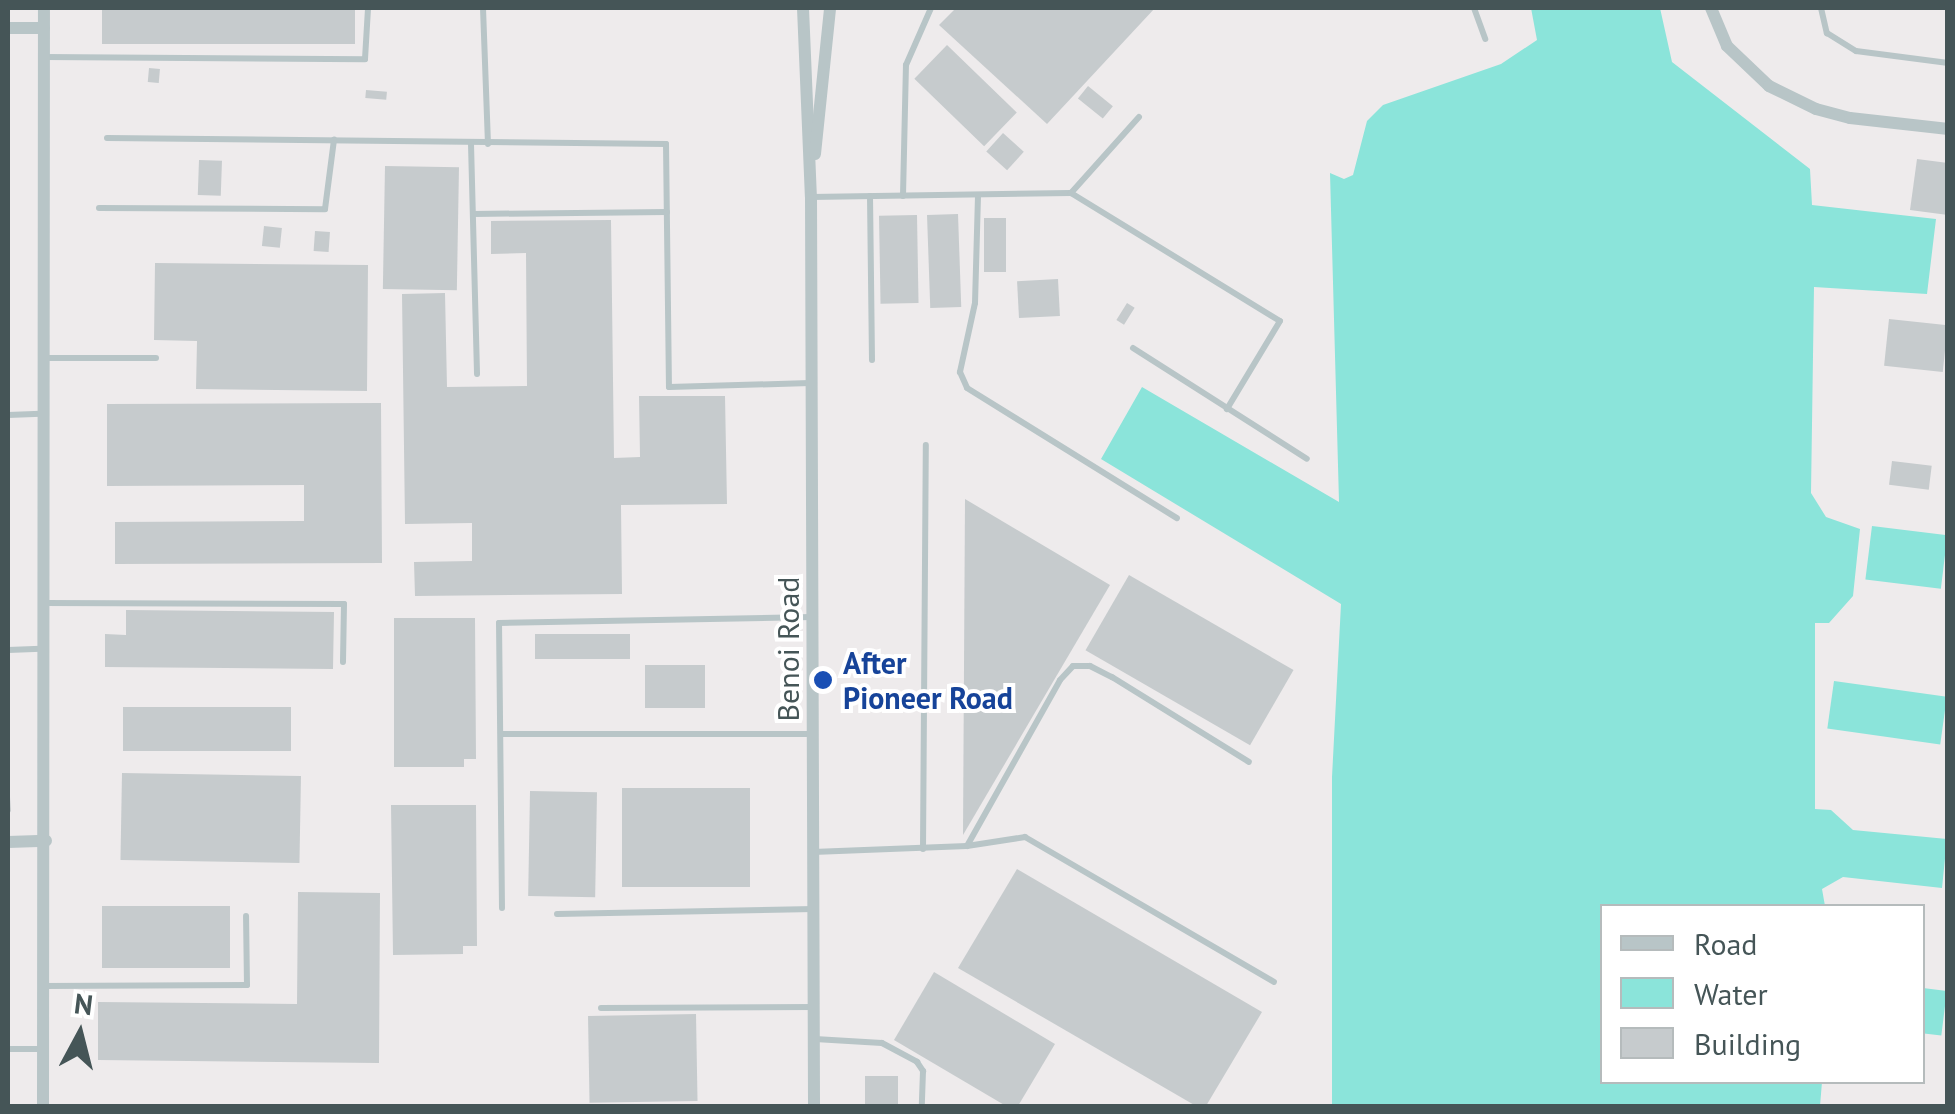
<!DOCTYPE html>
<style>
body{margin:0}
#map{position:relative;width:1955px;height:1114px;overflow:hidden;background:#eeebec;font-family:"PT Sans",sans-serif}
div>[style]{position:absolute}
.water>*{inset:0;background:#8be4da;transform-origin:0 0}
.building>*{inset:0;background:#c6cbcd;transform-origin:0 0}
.lane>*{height:6px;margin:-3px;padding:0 3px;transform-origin:3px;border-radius:3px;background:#b8c5c7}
.street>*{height:12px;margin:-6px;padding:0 6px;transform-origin:6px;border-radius:6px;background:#b8c5c7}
.dots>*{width:28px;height:28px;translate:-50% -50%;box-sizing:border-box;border:5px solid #fff;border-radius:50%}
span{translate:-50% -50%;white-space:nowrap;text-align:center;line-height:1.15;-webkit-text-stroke:8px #fff;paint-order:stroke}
.street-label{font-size:30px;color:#455557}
.transit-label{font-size:30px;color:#164399;font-weight:700}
.left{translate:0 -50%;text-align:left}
.frame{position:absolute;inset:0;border:10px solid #455557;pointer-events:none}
.legend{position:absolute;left:1600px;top:904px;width:325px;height:180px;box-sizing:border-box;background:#fff;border:2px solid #b5bbbc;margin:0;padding:12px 18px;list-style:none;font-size:30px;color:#455557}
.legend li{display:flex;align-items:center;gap:20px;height:50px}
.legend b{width:50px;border:2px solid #b5bbbc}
.north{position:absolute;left:30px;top:984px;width:100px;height:100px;-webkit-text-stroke:8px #fff;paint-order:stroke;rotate:7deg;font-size:28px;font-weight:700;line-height:40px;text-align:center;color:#455557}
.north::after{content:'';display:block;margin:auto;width:35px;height:45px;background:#455557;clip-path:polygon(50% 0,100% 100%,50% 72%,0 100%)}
</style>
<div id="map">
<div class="water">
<div style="clip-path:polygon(1531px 8px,1660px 8px,1672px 62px,1810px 169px,1812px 205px,1936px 219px,1927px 294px,1814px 287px,1811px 493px,1826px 517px,1860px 529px,1853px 596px,1829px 623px,1815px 623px,1815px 809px,1831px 810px,1853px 830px,1947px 839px,1942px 888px,1843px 877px,1822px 889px,1825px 906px,1602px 906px,1602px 1082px,1822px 1082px,1820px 1106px,1332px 1106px,1332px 777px,1341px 604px,1101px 459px,1142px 387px,1339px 502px,1330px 173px,1344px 179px,1353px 175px,1367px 121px,1383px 105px,1501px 64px,1537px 40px)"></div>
<div style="left:1872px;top:526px;width:76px;height:54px;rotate:7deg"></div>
<div style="left:1834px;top:681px;width:114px;height:48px;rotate:8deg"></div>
<div style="left:1923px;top:988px;width:24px;height:45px;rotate:7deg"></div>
</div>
<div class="building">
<div style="left:102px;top:8px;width:253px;height:36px"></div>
<div style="clip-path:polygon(956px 8px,1155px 8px,1047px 124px,939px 25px)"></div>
<div style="left:947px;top:45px;width:97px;height:47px;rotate:44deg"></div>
<div style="left:149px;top:68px;width:11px;height:14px;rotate:5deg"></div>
<div style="left:1088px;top:86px;width:32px;height:16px;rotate:39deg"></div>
<div style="left:366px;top:90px;width:21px;height:8px;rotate:5deg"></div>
<div style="left:1003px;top:133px;width:28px;height:25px;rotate:42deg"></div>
<div style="clip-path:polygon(1917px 159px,1948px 163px,1948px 215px,1910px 210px)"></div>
<div style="left:199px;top:160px;width:23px;height:35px;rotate:2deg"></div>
<div style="left:385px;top:166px;width:74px;height:123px;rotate:1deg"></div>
<div style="left:958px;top:214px;width:93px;height:31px;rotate:88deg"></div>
<div style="left:917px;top:215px;width:88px;height:38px;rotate:89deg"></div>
<div style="left:984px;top:218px;width:22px;height:54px"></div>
<div style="clip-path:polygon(611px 220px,614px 458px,640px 457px,639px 396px,725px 396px,727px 504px,621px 505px,622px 594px,415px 596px,414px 562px,472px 561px,472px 523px,405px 524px,402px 294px,445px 293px,447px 387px,527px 386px,526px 253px,491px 254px,491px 221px)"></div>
<div style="left:264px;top:226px;width:18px;height:20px;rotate:6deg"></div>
<div style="left:315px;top:231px;width:15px;height:20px;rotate:4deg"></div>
<div style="clip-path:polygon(155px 263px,368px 265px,367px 391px,196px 389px,197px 341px,154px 340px)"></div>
<div style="left:1058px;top:279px;width:37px;height:41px;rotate:87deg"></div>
<div style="left:1127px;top:303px;width:9px;height:20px;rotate:32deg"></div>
<div style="left:1889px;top:319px;width:59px;height:47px;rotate:6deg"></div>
<div style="clip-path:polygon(381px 403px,382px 563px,115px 564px,115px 522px,304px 521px,304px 485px,107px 486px,107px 404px)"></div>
<div style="left:1892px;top:461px;width:40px;height:24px;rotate:7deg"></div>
<div style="clip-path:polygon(965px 499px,1110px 585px,963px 835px)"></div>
<div style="left:1129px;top:575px;width:190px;height:87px;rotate:30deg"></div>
<div style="clip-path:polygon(126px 610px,334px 612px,333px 669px,105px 667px,105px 634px,126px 635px)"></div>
<div style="clip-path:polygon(394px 618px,475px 618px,476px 759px,464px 759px,464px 767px,394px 767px)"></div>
<div style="left:535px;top:634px;width:95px;height:25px"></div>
<div style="left:645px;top:665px;width:60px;height:43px"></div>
<div style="left:123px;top:707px;width:168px;height:44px"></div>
<div style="clip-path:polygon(8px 769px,11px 811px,8px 815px)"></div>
<div style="left:122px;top:773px;width:179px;height:87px;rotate:1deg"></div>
<div style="left:622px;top:788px;width:128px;height:99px"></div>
<div style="left:530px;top:791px;width:67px;height:105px;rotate:1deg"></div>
<div style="clip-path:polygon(391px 805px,476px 805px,477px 946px,463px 946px,463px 954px,393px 955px)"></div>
<div style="clip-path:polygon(1017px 869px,1262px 1012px,1206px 1106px,1196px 1106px,958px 968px)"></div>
<div style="clip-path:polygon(298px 892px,380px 893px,379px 1063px,98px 1060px,98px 1002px,297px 1004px)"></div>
<div style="left:230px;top:906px;width:62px;height:128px;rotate:90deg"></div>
<div style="clip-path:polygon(934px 972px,1055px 1044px,1018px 1106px,1006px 1106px,894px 1040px)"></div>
<div style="left:696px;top:1014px;width:87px;height:108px;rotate:89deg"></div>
<div style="left:865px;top:1076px;width:33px;height:30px"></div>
</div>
<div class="lane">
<div style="left:483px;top:8px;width:136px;rotate:87.9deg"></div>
<div style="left:1474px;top:8px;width:33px;rotate:70deg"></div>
<div style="left:1821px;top:8px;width:26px;rotate:77deg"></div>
<div style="left:1827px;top:33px;width:34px;rotate:32deg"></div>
<div style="left:1856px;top:51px;width:93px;rotate:7.4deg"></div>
<div style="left:44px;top:57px;width:321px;rotate:0.4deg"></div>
<div style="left:365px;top:59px;width:51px;rotate:-86.6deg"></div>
<div style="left:107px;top:138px;width:559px;rotate:0.61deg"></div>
<div style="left:666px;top:144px;width:243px;rotate:89.3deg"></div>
<div style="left:669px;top:387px;width:141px;rotate:-1.6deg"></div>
<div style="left:471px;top:144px;width:230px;rotate:88.5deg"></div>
<div style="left:1071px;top:193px;width:102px;rotate:-48.2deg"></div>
<div style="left:870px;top:196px;width:164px;rotate:89.3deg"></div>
<div style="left:903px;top:196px;width:131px;rotate:-88.7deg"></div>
<div style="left:906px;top:65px;width:62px;rotate:-66.3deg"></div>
<div style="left:978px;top:196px;width:107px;rotate:91.6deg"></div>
<div style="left:975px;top:303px;width:71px;rotate:102.3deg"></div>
<div style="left:960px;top:372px;width:17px;rotate:66deg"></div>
<div style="left:967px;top:388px;width:247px;rotate:31.8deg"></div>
<div style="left:811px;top:197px;width:260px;rotate:-0.9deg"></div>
<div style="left:1071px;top:193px;width:245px;rotate:31.5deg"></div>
<div style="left:1280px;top:321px;width:103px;rotate:121.1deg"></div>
<div style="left:99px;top:208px;width:226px;rotate:0.3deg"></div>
<div style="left:325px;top:209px;width:70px;rotate:-82.6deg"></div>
<div style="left:473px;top:214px;width:194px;rotate:-0.6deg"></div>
<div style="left:1133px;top:348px;width:206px;rotate:32.5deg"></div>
<div style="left:46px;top:358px;width:110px"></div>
<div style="left:8px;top:415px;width:33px;rotate:-2deg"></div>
<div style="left:45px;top:603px;width:299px;rotate:0.2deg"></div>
<div style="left:344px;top:604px;width:58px;rotate:91deg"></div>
<div style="left:8px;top:650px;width:33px;rotate:-2deg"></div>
<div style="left:501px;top:734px;width:312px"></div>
<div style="left:967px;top:846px;width:190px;rotate:-60.7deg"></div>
<div style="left:1060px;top:680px;width:19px;rotate:-47deg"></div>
<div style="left:1073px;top:666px;width:17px"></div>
<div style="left:1090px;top:666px;width:25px;rotate:27deg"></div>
<div style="left:1112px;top:677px;width:161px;rotate:31.8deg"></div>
<div style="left:923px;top:849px;width:404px;rotate:-89.6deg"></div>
<div style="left:813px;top:852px;width:154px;rotate:-2.2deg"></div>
<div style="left:967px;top:846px;width:59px;rotate:-8.8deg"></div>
<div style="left:1025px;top:837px;width:288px;rotate:30.2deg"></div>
<div style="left:502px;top:908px;width:285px;rotate:-90.6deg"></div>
<div style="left:499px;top:623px;width:313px;rotate:-1.1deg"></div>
<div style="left:557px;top:914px;width:257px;rotate:-1.1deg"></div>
<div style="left:44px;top:986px;width:203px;rotate:-0.3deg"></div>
<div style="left:247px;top:985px;width:69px;rotate:-90.8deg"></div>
<div style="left:601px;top:1008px;width:213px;rotate:-0.3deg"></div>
<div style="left:815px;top:1039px;width:67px;rotate:3.4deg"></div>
<div style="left:882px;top:1043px;width:40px;rotate:28deg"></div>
<div style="left:917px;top:1062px;width:11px;rotate:56deg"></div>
<div style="left:923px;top:1071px;width:35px;rotate:92deg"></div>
<div style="left:8px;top:1049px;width:34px"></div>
</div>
<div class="street">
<div style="left:803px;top:8px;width:189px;rotate:87.6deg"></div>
<div style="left:811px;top:197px;width:909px;rotate:89.81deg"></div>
<div style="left:1711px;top:8px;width:41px;rotate:67.2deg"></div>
<div style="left:1727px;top:46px;width:58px;rotate:43.6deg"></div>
<div style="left:1769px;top:86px;width:52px;rotate:26.1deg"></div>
<div style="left:1816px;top:109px;width:35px;rotate:15deg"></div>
<div style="left:1850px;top:118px;width:99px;rotate:6.4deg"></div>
<div style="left:8px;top:28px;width:36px"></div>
<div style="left:815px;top:154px;width:147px;rotate:-84.1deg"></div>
<div style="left:8px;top:842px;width:38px;rotate:-2deg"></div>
<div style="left:43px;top:1106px;width:1098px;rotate:-89.95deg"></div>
</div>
<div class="dots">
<div style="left:823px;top:680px;background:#1a4fb4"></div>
</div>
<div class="street-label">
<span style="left:788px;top:649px;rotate:-90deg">Benoi Road</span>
</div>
<div class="transit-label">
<span class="left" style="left:843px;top:680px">After<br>Pioneer Road</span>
</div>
<div class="frame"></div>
<ul class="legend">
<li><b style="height:12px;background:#b8c5c7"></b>Road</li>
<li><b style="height:28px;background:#8be4da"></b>Water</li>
<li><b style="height:28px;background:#c6cbcd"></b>Building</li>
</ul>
<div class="north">N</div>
</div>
